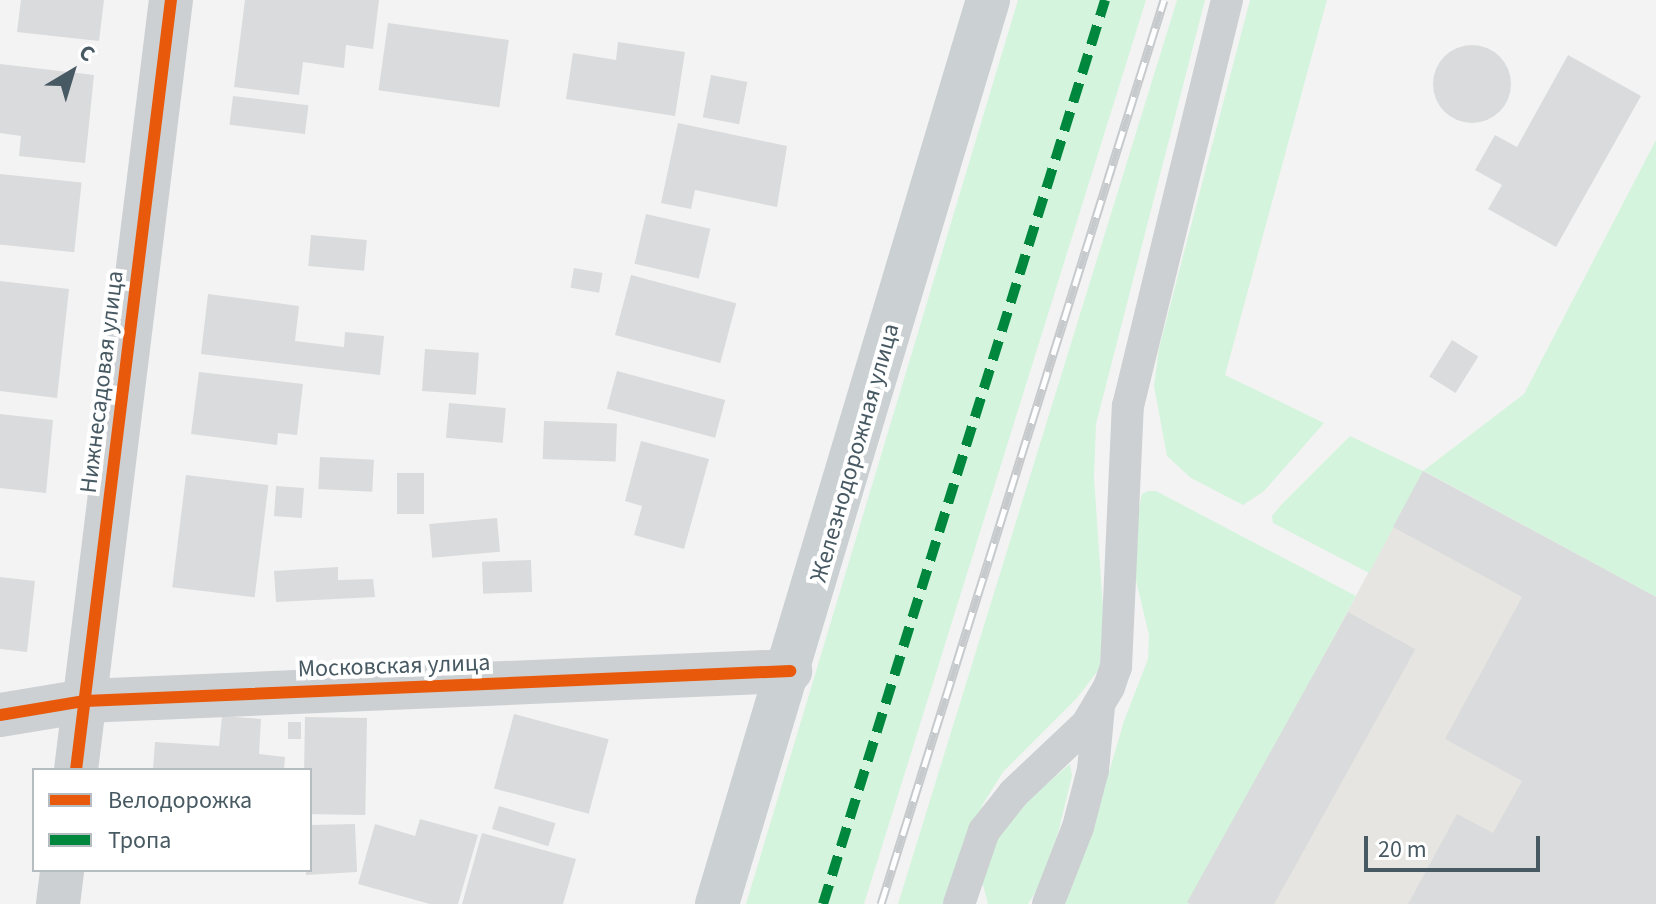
<!DOCTYPE html>
<meta charset="utf-8">
<style>
body{margin:0}
#map{position:relative;width:1656px;height:904px;overflow:hidden;background:#f3f3f3;font-family:"Source Sans 3",sans-serif}
div>[style]{position:absolute}
.commercial>*{inset:0;background:#e7e5e1}
.green>*{inset:0;background:#d5f4dd}
.building>*{inset:0;background:#dadbdc;transform-origin:0 0}
.round{border-radius:50%}
.lane>*{height:32px;margin:-16px;padding:0 16px;transform-origin:16px;border-radius:16px;background:#ccd0d2}
.street>*{height:44px;margin:-22px;padding:0 22px;transform-origin:22px;border-radius:22px;background:#ccd0d2}
.secondary>*{height:44px;margin:-22px;padding:0 22px;transform-origin:22px;border-radius:22px;background:#cbd0d3}
.rail>*{height:9px;margin-top:-4.5px;transform-origin:0;background:repeating-linear-gradient(90deg,#fff 0 18px,#c7cacc 0 36px);box-sizing:border-box;border-block:2px solid #c7cacc}
.quiet>*{height:10px;margin-top:-5px;transform-origin:0;background:repeating-linear-gradient(90deg,#00873e 0 20px,transparent 0 30px)}
.cycleway>*{height:12px;margin:-6px;padding:0 6px;transform-origin:6px;border-radius:6px;background:#e8590c}
span{translate:-50% -50%;white-space:nowrap;text-align:center;line-height:1.15;-webkit-text-stroke:8px #fff;paint-order:stroke}
.street-label{font-size:24px;color:#475962}
.legend{position:absolute;left:32px;top:768px;width:280px;height:104px;box-sizing:border-box;background:#fff;border:2px solid #b5bdc0;margin:0;padding:10px 14px;list-style:none;font-size:24px;color:#475962}
.legend li{display:flex;align-items:center;gap:16px;height:40px}
.legend b{width:40px;border:2px solid #b5bdc0}
.north{position:absolute;left:32px;top:32px;width:80px;height:80px;-webkit-text-stroke:6px #fff;paint-order:stroke;rotate:38deg;font-size:22px;font-weight:700;line-height:32px;text-align:center;color:#475962}
.north::after{content:'';display:block;margin:auto;width:28px;height:36px;background:#475962;clip-path:polygon(50% 0,100% 100%,50% 72%,0 100%)}
.scale{position:absolute;left:1364px;top:836px;width:176px;height:36px;box-sizing:border-box;border:4px solid #475962;border-top:0;padding-left:10px;font-size:24px;line-height:28px;white-space:nowrap;color:#475962;-webkit-text-stroke:6px #fff;paint-order:stroke}
</style>
<div id="map">
<div class="commercial">
<div style="clip-path:polygon(1423px 471px,1656px 597px,1656px 904px,1190px 904px)"></div>
</div>
<div class="green">
<div style="clip-path:polygon(1018px 0,1146px 0,864px 904px,746px 904px)"></div>
<div style="clip-path:polygon(1177px 0,1205px 0,1096px 424px,1094px 477px,1103px 609px,1100px 668px,1077px 698px,1003px 772px,983px 804px,959px 861px,946px 904px,898px 904px)"></div>
<div style="clip-path:polygon(1250px 0,1327px 0,1225px 375px,1324px 423px,1264px 491px,1243px 505px,1191px 478px,1167px 456px,1154px 386px,1159px 348px)"></div>
<div style="clip-path:polygon(1656px 140px,1656px 597px,1424px 471px,1369px 573px,1273px 523px,1272px 516px,1281px 505px,1350px 436px,1423px 471px,1524px 394px)"></div>
<div style="clip-path:polygon(1148px 491px,1156px 491px,1356px 596px,1190px 904px,1065px 904px,1089px 841px,1124px 721px,1148px 659px,1149px 635px,1135px 576px,1136px 521px,1142px 494px)"></div>
<div style="clip-path:polygon(1070px 764px,1072px 776px,1058px 833px,1038px 888px,1028px 904px,988px 904px,981px 877px,1000px 824px)"></div>
</div>
<div class="building">
<div style="clip-path:polygon(21px 0,104px 0,99px 41px,17px 32px)"></div>
<div style="clip-path:polygon(245px 0,379px 0,373px 49px,346px 45px,344px 68px,303px 62px,299px 95px,234px 87px)"></div>
<div style="left:388px;top:23px;width:122px;height:68px;rotate:8deg"></div>
<div style="clip-path:polygon(618px 42px,685px 52px,675px 116px,566px 99px,573px 53px,616px 60px)"></div>
<div class="round" style="left:1433px;top:45px;width:78px;height:78px"></div>
<div style="clip-path:polygon(1568px 55px,1641px 96px,1556px 247px,1488px 209px,1502px 185px,1475px 170px,1495px 135px,1517px 147px)"></div>
<div style="clip-path:polygon(0 64px,94px 75px,85px 163px,19px 156px,21px 136px,0 133px)"></div>
<div style="left:711px;top:75px;width:37px;height:43px;rotate:11deg"></div>
<div style="left:233px;top:96px;width:76px;height:29px;rotate:7deg"></div>
<div style="clip-path:polygon(678px 123px,787px 146px,777px 207px,695px 190px,691px 209px,661px 203px)"></div>
<div style="left:0;top:174px;width:82px;height:70px;rotate:6deg"></div>
<div style="left:646px;top:214px;width:66px;height:51px;rotate:13deg"></div>
<div style="left:311px;top:235px;width:56px;height:31px;rotate:5deg"></div>
<div style="left:574px;top:268px;width:29px;height:20px;rotate:10deg"></div>
<div style="left:631px;top:275px;width:109px;height:62px;rotate:15deg"></div>
<div style="clip-path:polygon(0 281px,69px 289px,57px 398px,0 391px)"></div>
<div style="clip-path:polygon(208px 294px,299px 306px,295px 341px,344px 347px,345px 332px,384px 336px,380px 375px,201px 354px)"></div>
<div style="left:1452px;top:340px;width:31px;height:43px;rotate:32deg"></div>
<div style="left:425px;top:349px;width:54px;height:42px;rotate:4deg"></div>
<div style="left:617px;top:371px;width:112px;height:39px;rotate:15deg"></div>
<div style="clip-path:polygon(199px 372px,303px 384px,297px 435px,278px 433px,277px 445px,191px 434px)"></div>
<div style="left:449px;top:403px;width:57px;height:35px;rotate:5deg"></div>
<div style="clip-path:polygon(0 414px,53px 420px,46px 493px,0 488px)"></div>
<div style="left:544px;top:421px;width:73px;height:38px;rotate:2deg"></div>
<div style="clip-path:polygon(641px 441px,709px 459px,684px 549px,634px 535px,642px 506px,625px 501px)"></div>
<div style="left:320px;top:457px;width:54px;height:32px;rotate:3deg"></div>
<div style="clip-path:polygon(1423px 471px,1656px 597px,1656px 904px,1408px 904px,1457px 814px,1493px 833px,1522px 781px,1445px 739px,1522px 597px,1393px 527px)"></div>
<div style="left:397px;top:473px;width:27px;height:41px"></div>
<div style="left:186px;top:475px;width:83px;height:113px;rotate:7deg"></div>
<div style="left:276px;top:486px;width:28px;height:30px;rotate:4deg"></div>
<div style="left:497px;top:518px;width:34px;height:68px;rotate:85deg"></div>
<div style="left:531px;top:560px;width:32px;height:49px;rotate:88deg"></div>
<div style="clip-path:polygon(338px 567px,338px 580px,373px 579px,375px 597px,276px 602px,274px 571px)"></div>
<div style="clip-path:polygon(0 577px,35px 581px,27px 652px,0 649px)"></div>
<div style="left:1348px;top:612px;width:77px;height:332px;rotate:29deg"></div>
<div style="left:514px;top:714px;width:98px;height:77px;rotate:15deg"></div>
<div style="clip-path:polygon(222px 716px,261px 719px,259px 754px,285px 757px,284px 770px,153px 770px,155px 742px,219px 746px)"></div>
<div style="left:305px;top:717px;width:62px;height:97px;rotate:1deg"></div>
<div style="left:288px;top:722px;width:13px;height:17px"></div>
<div style="left:499px;top:806px;width:59px;height:24px;rotate:17deg"></div>
<div style="clip-path:polygon(420px 819px,478px 835px,458px 904px,430px 904px,358px 884px,375px 824px,415px 836px)"></div>
<div style="clip-path:polygon(355px 824px,357px 872px,306px 875px,306px 870px,310px 870px,310px 825px)"></div>
<div style="clip-path:polygon(482px 833px,576px 859px,563px 904px,462px 904px)"></div>
</div>
<div class="lane">
<div style="left:959px;top:904px;width:77px;rotate:-71.1deg"></div>
<div style="left:984px;top:831px;width:48px;rotate:-51.7deg"></div>
<div style="left:1014px;top:793px;width:100px;rotate:-43.4deg"></div>
<div style="left:1087px;top:724px;width:43px;rotate:-59.3deg"></div>
<div style="left:1109px;top:687px;width:21px;rotate:-71deg"></div>
<div style="left:1116px;top:667px;width:261px;rotate:-87.4deg"></div>
<div style="left:1128px;top:406px;width:418px;rotate:-76.3deg"></div>
<div style="left:1048px;top:904px;width:83px;rotate:-68.7deg"></div>
<div style="left:1078px;top:827px;width:59px;rotate:-75.3deg"></div>
<div style="left:1093px;top:770px;width:63px;rotate:-84.6deg"></div>
</div>
<div class="street">
<div style="left:0;top:715px;width:86px;rotate:-9.4deg"></div>
<div style="left:85px;top:701px;width:706px;rotate:-2.44deg"></div>
<div style="left:76px;top:770px;width:776px;rotate:-82.97deg"></div>
<div style="left:58px;top:904px;width:34px;rotate:-83deg"></div>
</div>
<div class="secondary">
<div style="left:717px;top:904px;width:944px;rotate:-73.31deg"></div>
</div>
<div class="rail">
<div style="left:881px;top:904px;width:947px;rotate:-72.62deg"></div>
</div>
<div class="quiet">
<div style="left:823px;top:904px;width:947px;rotate:-72.67deg"></div>
</div>
<div class="cycleway">
<div style="left:0;top:715px;width:86px;rotate:-9.4deg"></div>
<div style="left:85px;top:701px;width:706px;rotate:-2.44deg"></div>
<div style="left:76px;top:770px;width:776px;rotate:-82.97deg"></div>
</div>
<div class="street-label">
<span style="left:102px;top:382px;rotate:-83deg">Нижнесадовая улица</span>
<span style="left:855px;top:453px;rotate:-74deg">Железнодорожная улица</span>
<span style="left:394px;top:666px;rotate:-2deg">Московская улица</span>
</div>
<ul class="legend">
<li><b style="height:10px;background:#e8590c"></b>Велодорожка</li>
<li><b style="height:10px;background:#00873e"></b>Тропа</li>
</ul>
<div class="north">С</div>
<div class="scale">20 m</div>
</div>
